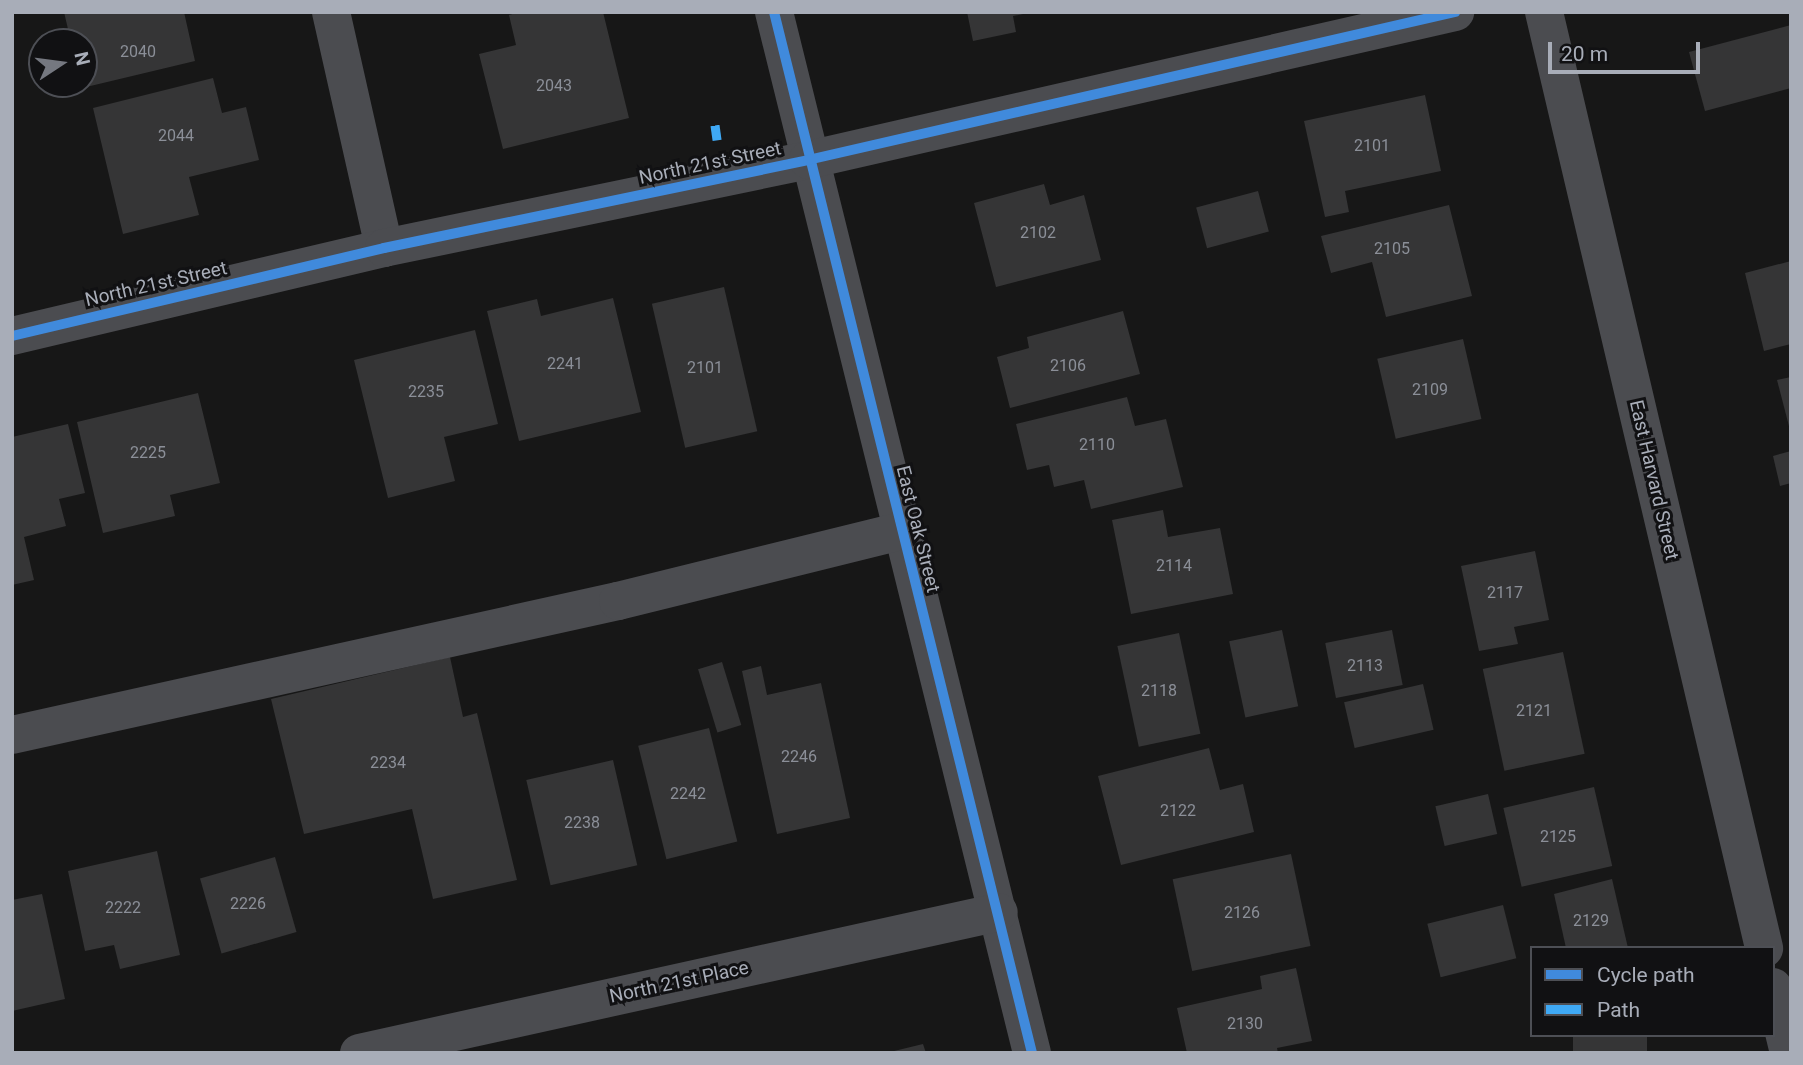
<!DOCTYPE html>
<style>
body{margin:0}
#map{position:relative;width:1803px;height:1065px;overflow:hidden;background:#171717;font-family:Roboto,sans-serif}
div>[style]{position:absolute}
.building>*{inset:0;background:#353536;transform-origin:0 0}
.minor>*{height:38px;margin:-19px;padding:0 19px;transform-origin:19px;border-radius:19px;background:#4b4c50}
.quiet>*{height:9px;margin-top:-4.5px;transform-origin:0;background:repeating-linear-gradient(90deg,#3fa9f5 0 18px,transparent 0 27px)}
.cycleway>*{height:10px;margin:-5px;padding:0 5px;transform-origin:5px;border-radius:5px;background:#408adc}
span{translate:-50% -50%;white-space:nowrap;text-align:center;line-height:1.15;-webkit-text-stroke:6px #111113;paint-order:stroke}
.number-label{font-size:16px;color:#8b8f98}
.number-label span{-webkit-text-stroke-width:0}
.street-label{font-size:19px;color:#a8adb8}
.frame{position:absolute;inset:0;border:14px solid #a8adb8;pointer-events:none}
.legend{position:absolute;left:1530px;top:946px;width:245px;height:91px;box-sizing:border-box;background:#111113;border:2px solid #4d4f55;margin:0;padding:9px 12px;list-style:none;font-size:21px;color:#a8adb8}
.legend li{display:flex;align-items:center;gap:14px;height:35px}
.legend b{width:35px;border:2px solid #4d4f55}
.north{position:absolute;left:28px;top:28px;width:70px;height:70px;box-sizing:border-box;background:#111113;border:2px solid #4d4f55;border-radius:50%;rotate:77deg;font-size:19px;font-weight:700;line-height:28px;text-align:center;color:#a8adb8}
.north::after{content:'';display:block;margin:auto;width:24px;height:32px;background:#757880;clip-path:polygon(50% 0,100% 100%,50% 72%,0 100%)}
.scale{position:absolute;left:1548px;top:42px;width:152px;height:32px;box-sizing:border-box;border:4px solid #a8adb8;border-top:0;padding-left:9px;font-size:21px;line-height:24px;white-space:nowrap;color:#a8adb8;-webkit-text-stroke:5px #111113;paint-order:stroke}
</style>
<div id="map">
<div class="building">
<div style="clip-path:polygon(64px 12px,184px 12px,195px 61px,82px 88px,84px 42px,71px 42px)"></div>
<div style="clip-path:polygon(519px 12px,603px 12px,629px 118px,503px 149px,479px 54px,516px 45px,509px 15px)"></div>
<div style="clip-path:polygon(967px 12px,1028px 12px,1028px 13px,1013px 16px,1016px 32px,973px 41px)"></div>
<div style="clip-path:polygon(1791px 25px,1791px 88px,1705px 111px,1689px 52px)"></div>
<div style="clip-path:polygon(213px 78px,222px 113px,246px 107px,259px 160px,189px 177px,199px 215px,123px 234px,93px 108px)"></div>
<div style="clip-path:polygon(1425px 95px,1441px 171px,1345px 191px,1349px 212px,1325px 217px,1304px 121px)"></div>
<div style="clip-path:polygon(1044px 184px,1050px 205px,1084px 195px,1101px 260px,996px 287px,974px 203px)"></div>
<div style="left:1258px;top:191px;width:42px;height:64px;rotate:75deg"></div>
<div style="clip-path:polygon(1449px 205px,1472px 296px,1386px 317px,1372px 262px,1331px 273px,1321px 236px)"></div>
<div style="clip-path:polygon(1791px 261px,1791px 344px,1764px 351px,1745px 273px)"></div>
<div style="left:724px;top:287px;width:148px;height:74px;rotate:77deg"></div>
<div style="clip-path:polygon(613px 298px,641px 412px,519px 441px,487px 311px,537px 299px,541px 316px)"></div>
<div style="clip-path:polygon(1123px 311px,1140px 374px,1010px 408px,997px 357px,1029px 348px,1027px 337px)"></div>
<div style="clip-path:polygon(475px 330px,498px 424px,444px 437px,455px 481px,388px 498px,354px 360px)"></div>
<div style="left:1463px;top:339px;width:82px;height:88px;rotate:77deg"></div>
<div style="clip-path:polygon(1791px 377px,1791px 430px,1790px 430px,1777px 380px)"></div>
<div style="clip-path:polygon(198px 393px,220px 483px,170px 495px,175px 516px,103px 533px,77px 422px)"></div>
<div style="clip-path:polygon(1127px 397px,1135px 426px,1166px 419px,1183px 487px,1091px 509px,1084px 480px,1054px 487px,1049px 465px,1027px 470px,1016px 424px)"></div>
<div style="clip-path:polygon(68px 424px,85px 493px,59px 499px,66px 526px,24px 537px,34px 580px,12px 585px,12px 437px)"></div>
<div style="clip-path:polygon(1791px 451px,1791px 483px,1780px 486px,1773px 456px)"></div>
<div style="clip-path:polygon(1163px 510px,1168px 537px,1220px 528px,1233px 594px,1131px 614px,1112px 520px)"></div>
<div style="clip-path:polygon(1535px 551px,1549px 620px,1514px 627px,1518px 644px,1479px 651px,1461px 566px)"></div>
<div style="left:1282px;top:630px;width:78px;height:54px;rotate:78deg"></div>
<div style="left:1392px;top:630px;width:56px;height:68px;rotate:79deg"></div>
<div style="left:1179px;top:633px;width:103px;height:63px;rotate:78deg"></div>
<div style="left:1563px;top:652px;width:104px;height:82px;rotate:78deg"></div>
<div style="clip-path:polygon(450px 657px,463px 717px,477px 713px,517px 880px,433px 899px,412px 809px,304px 834px,271px 699px)"></div>
<div style="left:722px;top:662px;width:66px;height:25px;rotate:73deg"></div>
<div style="clip-path:polygon(761px 666px,767px 695px,821px 683px,850px 818px,777px 834px,742px 671px)"></div>
<div style="left:1423px;top:684px;width:47px;height:81px;rotate:77deg"></div>
<div style="left:709px;top:728px;width:117px;height:73px;rotate:76deg"></div>
<div style="clip-path:polygon(1209px 748px,1220px 790px,1243px 784px,1254px 832px,1121px 865px,1098px 776px)"></div>
<div style="left:613px;top:760px;width:108px;height:89px;rotate:77deg"></div>
<div style="left:1594px;top:787px;width:81px;height:93px;rotate:77deg"></div>
<div style="left:1488px;top:794px;width:41px;height:54px;rotate:77deg"></div>
<div style="clip-path:polygon(157px 851px,180px 955px,120px 969px,114px 945px,85px 951px,68px 871px)"></div>
<div style="left:1291px;top:854px;width:94px;height:121px;rotate:78deg"></div>
<div style="left:275px;top:857px;width:78px;height:78px;rotate:74deg"></div>
<div style="clip-path:polygon(1612px 879px,1628px 948px,1566px 948px,1554px 894px)"></div>
<div style="clip-path:polygon(42px 894px,65px 999px,12px 1011px,12px 900px)"></div>
<div style="left:1503px;top:905px;width:55px;height:78px;rotate:76deg"></div>
<div style="clip-path:polygon(1296px 968px,1312px 1041px,1277px 1048px,1278px 1053px,1187px 1053px,1177px 1008px,1262px 989px,1260px 976px)"></div>
<div style="left:1573px;top:1035px;width:74px;height:18px"></div>
<div style="clip-path:polygon(923px 1044px,926px 1053px,890px 1053px,890px 1052px)"></div>
</div>
<div class="minor">
<div style="left:331px;top:12px;width:242px;rotate:77.3deg"></div>
<div style="left:774px;top:12px;width:1072px;rotate:76.08deg"></div>
<div style="left:1544px;top:12px;width:962px;rotate:76.77deg"></div>
<div style="left:12px;top:336px;width:382px;rotate:-13.3deg"></div>
<div style="left:384px;top:248px;width:433px;rotate:-11.7deg"></div>
<div style="left:808px;top:160px;width:664px;rotate:-12.88deg"></div>
<div style="left:12px;top:735px;width:621px;rotate:-12.47deg"></div>
<div style="left:618px;top:601px;width:291px;rotate:-13.9deg"></div>
<div style="left:1773px;top:987px;width:68px;rotate:76.4deg"></div>
<div style="left:359px;top:1053px;width:655px;rotate:-12.42deg"></div>
</div>
<div class="quiet">
<div style="left:715px;top:125px;width:15px;rotate:82deg"></div>
</div>
<div class="cycleway">
<div style="left:774px;top:12px;width:1072px;rotate:76.08deg"></div>
<div style="left:12px;top:336px;width:382px;rotate:-13.3deg"></div>
<div style="left:384px;top:248px;width:433px;rotate:-11.7deg"></div>
<div style="left:808px;top:160px;width:664px;rotate:-12.88deg"></div>
</div>
<div class="number-label">
<span style="left:138px;top:52px">2040</span>
<span style="left:554px;top:86px">2043</span>
<span style="left:176px;top:136px">2044</span>
<span style="left:1372px;top:146px">2101</span>
<span style="left:1038px;top:233px">2102</span>
<span style="left:1392px;top:249px">2105</span>
<span style="left:565px;top:364px">2241</span>
<span style="left:1068px;top:366px">2106</span>
<span style="left:705px;top:368px">2101</span>
<span style="left:1430px;top:390px">2109</span>
<span style="left:426px;top:392px">2235</span>
<span style="left:1097px;top:445px">2110</span>
<span style="left:148px;top:453px">2225</span>
<span style="left:1174px;top:566px">2114</span>
<span style="left:1505px;top:593px">2117</span>
<span style="left:1365px;top:666px">2113</span>
<span style="left:1159px;top:691px">2118</span>
<span style="left:1534px;top:711px">2121</span>
<span style="left:799px;top:757px">2246</span>
<span style="left:388px;top:763px">2234</span>
<span style="left:688px;top:794px">2242</span>
<span style="left:1178px;top:811px">2122</span>
<span style="left:582px;top:823px">2238</span>
<span style="left:1558px;top:837px">2125</span>
<span style="left:248px;top:904px">2226</span>
<span style="left:123px;top:908px">2222</span>
<span style="left:1242px;top:913px">2126</span>
<span style="left:1591px;top:921px">2129</span>
<span style="left:1245px;top:1024px">2130</span>
</div>
<div class="street-label">
<span style="left:710px;top:163px;rotate:-12deg">North 21st Street</span>
<span style="left:156px;top:284px;rotate:-13deg">North 21st Street</span>
<span style="left:1654px;top:480px;rotate:77deg">East Harvard Street</span>
<span style="left:918px;top:529px;rotate:76deg">East Oak Street</span>
<span style="left:679px;top:982px;rotate:-12deg">North 21st Place</span>
</div>
<div class="frame"></div>
<ul class="legend">
<li><b style="height:9px;background:#408adc"></b>Cycle path</li>
<li><b style="height:9px;background:#3fa9f5"></b>Path</li>
</ul>
<div class="north">N</div>
<div class="scale">20 m</div>
</div>
